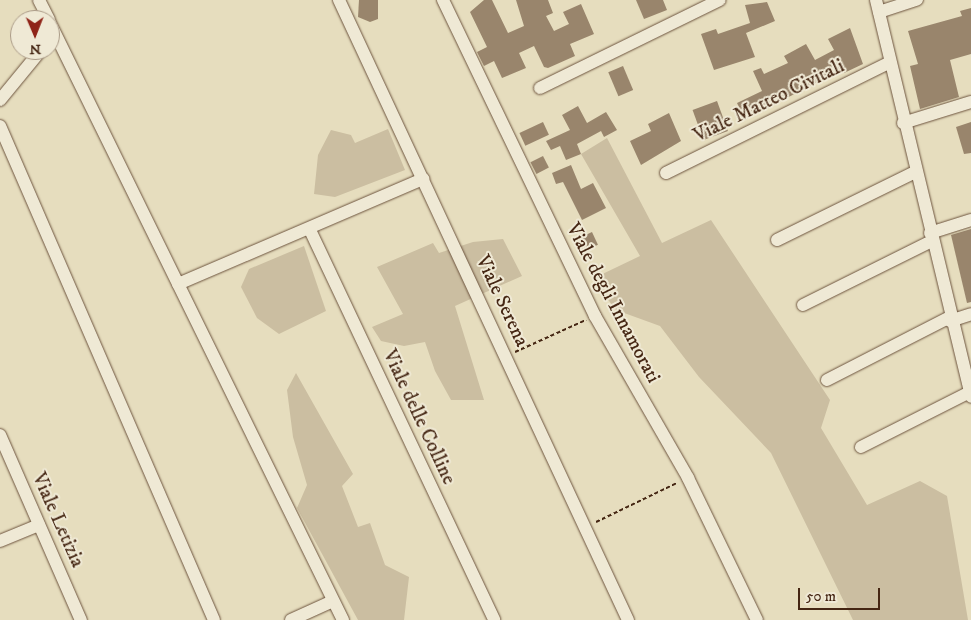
<!DOCTYPE html>
<style>
body{margin:0}
#map{position:relative;width:971px;height:620px;overflow:hidden;background:#e6ddbe;font-family:"IM FELL DW Pica",serif}
div>[style]{position:absolute}
.green>*{inset:0;background:#cbbea1}
.building>*{inset:0;background:#99856c;transform-origin:0 0}
.path>*{height:2px;margin-top:-1px;transform-origin:0;background:repeating-linear-gradient(90deg,#452613 0 4px,transparent 0 6.5px)}
.roads{filter:drop-shadow(0 0 1px #6d543e) drop-shadow(0 0 1px #6d543e)}
.minor>*{height:12px;margin:-6px;padding:0 6px;transform-origin:6px;border-radius:6px;background:#efe9d5}
span{translate:-50% -50%;white-space:nowrap;text-align:center;line-height:1.15;-webkit-text-stroke:4px #efe9d5;paint-order:stroke}
.street-label{font-size:20px;color:#452613}
.north{position:absolute;left:10px;top:10px;width:50px;height:50px;box-sizing:border-box;background:#efe9d5;border:1px solid #ab9b87;border-radius:50%;rotate:179deg;font-size:14px;font-weight:700;line-height:20px;text-align:center;color:#452613}
.north::after{content:'';display:block;margin:auto;width:18px;height:22px;background:#8f2418;clip-path:polygon(50% 0,100% 100%,50% 72%,0 100%)}
.scale{position:absolute;left:798px;top:588px;width:82px;height:22px;box-sizing:border-box;border:2px solid #452613;border-top:0;padding-left:6px;font-size:15px;line-height:18px;white-space:nowrap;color:#452613;-webkit-text-stroke:4px #efe9d5;paint-order:stroke}
</style>
<div id="map">
<div class="green">
<div style="clip-path:polygon(388px 129px,405px 170px,335px 197px,314px 194px,318px 155px,331px 130px,351px 135px,355px 143px)"></div>
<div style="clip-path:polygon(607px 138px,662px 243px,711px 220px,830px 400px,821px 428px,867px 505px,920px 481px,947px 496px,968px 620px,853px 620px,771px 453px,699px 377px,660px 326px,616px 310px,592px 279px,640px 256px,581px 154px)"></div>
<div style="clip-path:polygon(503px 239px,522px 276px,455px 306px,484px 400px,451px 400px,435px 371px,425px 342px,404px 346px,381px 341px,372px 327px,403px 314px,377px 267px,433px 243px,439px 253px,473px 242px)"></div>
<div style="clip-path:polygon(304px 246px,326px 311px,279px 334px,257px 318px,241px 287px,249px 269px)"></div>
<div style="clip-path:polygon(296px 373px,353px 474px,342px 486px,358px 527px,370px 523px,385px 565px,409px 577px,404px 620px,358px 620px,297px 508px,307px 485px,293px 437px,287px 390px)"></div>
</div>
<div class="building">
<div style="clip-path:polygon(359px 0,378px 0,378px 19px,370px 22px,358px 17px)"></div>
<div style="clip-path:polygon(484px 0,492px 0,508px 33px,524px 26px,516px 0,548px 0,553px 13px,546px 16px,554px 31px,569px 24px,563px 12px,581px 4px,594px 34px,570px 44px,575px 56px,548px 68px,544px 67px,534px 46px,519px 53px,526px 68px,502px 78px,494px 61px,484px 66px,477px 52px,487px 47px,470px 12px)"></div>
<div style="clip-path:polygon(636px 0,663px 0,667px 10px,644px 19px)"></div>
<div style="clip-path:polygon(767px 2px,775px 21px,746px 33px,755px 57px,714px 70px,701px 34px,716px 29px,718px 34px,750px 23px,745px 5px)"></div>
<div style="clip-path:polygon(971px 8px,971px 54px,950px 60px,959px 97px,920px 109px,910px 66px,918px 64px,908px 31px,962px 16px,960px 11px)"></div>
<div style="clip-path:polygon(850px 28px,863px 64px,844px 73px,842px 69px,745px 120px,737px 103px,762px 91px,753px 71px,761px 68px,764px 74px,788px 63px,784px 56px,806px 44px,815px 60px,834px 50px,828px 39px)"></div>
<div style="left:623px;top:66px;width:26px;height:16px;rotate:67deg"></div>
<div style="left:717px;top:101px;width:32px;height:26px;rotate:70deg"></div>
<div style="clip-path:polygon(578px 106px,587px 123px,606px 112px,617px 130px,604px 137px,601px 131px,577px 144px,581px 154px,566px 160px,560px 146px,551px 150px,546px 141px,570px 130px,562px 115px)"></div>
<div style="clip-path:polygon(669px 113px,681px 141px,641px 165px,630px 141px,651px 131px,648px 124px)"></div>
<div style="left:543px;top:122px;width:14px;height:26px;rotate:65deg"></div>
<div style="clip-path:polygon(971px 122px,971px 153px,964px 154px,956px 127px)"></div>
<div style="left:543px;top:156px;width:13px;height:14px;rotate:63deg"></div>
<div style="clip-path:polygon(571px 165px,581px 189px,593px 183px,606px 208px,582px 220px,563px 182px,556px 184px,552px 173px)"></div>
<div style="clip-path:polygon(971px 229px,971px 302px,967px 303px,951px 235px)"></div>
<div style="left:592px;top:232px;width:14px;height:19px;rotate:65deg"></div>
</div>
<div class="path">
<div style="left:515px;top:352px;width:78px;rotate:-24.3deg"></div>
<div style="left:596px;top:522px;width:90px;rotate:-25.7deg"></div>
</div>
<div class="roads">
<div class="minor">
<div style="left:39px;top:0;width:22px;rotate:63deg"></div>
<div style="left:339px;top:0;width:684px;rotate:65.01deg"></div>
<div style="left:443px;top:0;width:351px;rotate:64.3deg"></div>
<div style="left:595px;top:316px;width:187px;rotate:60.1deg"></div>
<div style="left:688px;top:478px;width:158px;rotate:64.1deg"></div>
<div style="left:876px;top:0;width:408px;rotate:76.5deg"></div>
<div style="left:879px;top:12px;width:40px;rotate:-18deg"></div>
<div style="left:50px;top:23px;width:665px;rotate:63.86deg"></div>
<div style="left:540px;top:88px;width:200px;rotate:-26.1deg"></div>
<div style="left:0;top:100px;width:65px;rotate:-50.6deg"></div>
<div style="left:903px;top:123px;width:71px;rotate:-17.2deg"></div>
<div style="left:0;top:126px;width:538px;rotate:66.58deg"></div>
<div style="left:666px;top:173px;width:249px;rotate:-26.3deg"></div>
<div style="left:310px;top:230px;width:431px;rotate:64.7deg"></div>
<div style="left:930px;top:233px;width:43px;rotate:-17.6deg"></div>
<div style="left:777px;top:240px;width:154px;rotate:-26.2deg"></div>
<div style="left:178px;top:284px;width:267px;rotate:-23.2deg"></div>
<div style="left:803px;top:305px;width:144px;rotate:-26.4deg"></div>
<div style="left:950px;top:321px;width:22px;rotate:-18deg"></div>
<div style="left:827px;top:380px;width:138px;rotate:-27.1deg"></div>
<div style="left:0;top:435px;width:202px;rotate:66.4deg"></div>
<div style="left:861px;top:447px;width:122px;rotate:-26.8deg"></div>
<div style="left:0;top:541px;width:42px;rotate:-22.3deg"></div>
<div style="left:291px;top:620px;width:46px;rotate:-24.3deg"></div>
</div>
</div>
<div class="street-label">
<span style="left:769px;top:101px;rotate:-26deg">Viale Matteo Civitali</span>
<span style="left:502px;top:301px;rotate:65deg">Viale Serena</span>
<span style="left:613px;top:303px;rotate:62deg">Viale degli Innamorati</span>
<span style="left:419px;top:417px;rotate:65deg">Viale delle Colline</span>
<span style="left:58px;top:520px;rotate:66deg">Viale Letizia</span>
</div>
<div class="north">N</div>
<div class="scale">50 m</div>
</div>
